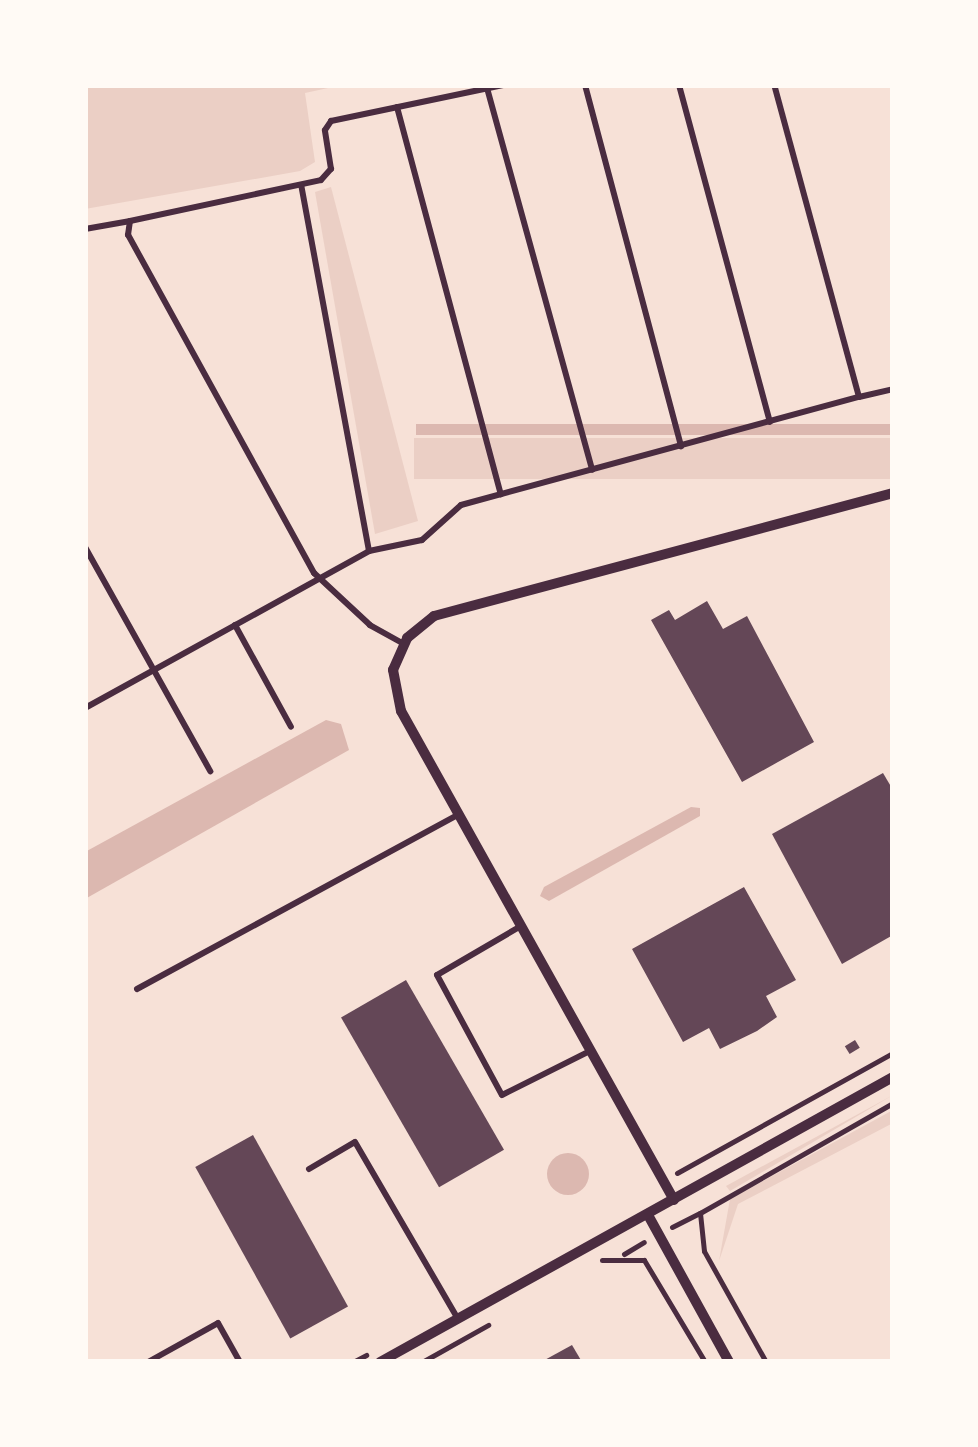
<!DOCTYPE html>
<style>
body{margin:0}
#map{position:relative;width:978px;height:1447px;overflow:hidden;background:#f7e1d7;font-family:Ubuntu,sans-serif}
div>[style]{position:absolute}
.green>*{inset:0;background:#ebcfc5;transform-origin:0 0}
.water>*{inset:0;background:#dcb8b0;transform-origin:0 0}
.round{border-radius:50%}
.building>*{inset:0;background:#644757;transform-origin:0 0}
.path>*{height:5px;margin:-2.5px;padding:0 2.5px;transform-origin:2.5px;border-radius:2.5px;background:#4a2c40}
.service>*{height:6px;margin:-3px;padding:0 3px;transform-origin:3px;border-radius:3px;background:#4a2c40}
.minor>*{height:10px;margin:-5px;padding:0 5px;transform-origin:5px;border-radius:5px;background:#4a2c40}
span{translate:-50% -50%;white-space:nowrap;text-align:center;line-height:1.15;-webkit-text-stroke:8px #fffaf5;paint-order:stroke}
.frame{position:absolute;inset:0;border:88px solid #fffaf5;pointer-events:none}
</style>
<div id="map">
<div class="green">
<div style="clip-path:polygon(85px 85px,342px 85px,305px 93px,315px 162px,300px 171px,85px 209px)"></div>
<div style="clip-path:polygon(331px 187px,418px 521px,375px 534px,315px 192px)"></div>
<div style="left:893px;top:438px;width:41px;height:479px;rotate:90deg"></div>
<div style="clip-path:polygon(893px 1095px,730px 1191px,726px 1186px)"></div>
<div style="clip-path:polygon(893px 1110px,893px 1123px,738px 1204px,719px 1261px,730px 1199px)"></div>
</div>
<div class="water">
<div style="left:893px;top:424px;width:11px;height:477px;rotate:90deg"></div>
<div style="clip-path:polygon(326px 720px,341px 724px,349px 750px,85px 899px,85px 852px)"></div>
<div style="clip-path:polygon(691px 807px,700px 808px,700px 816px,549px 901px,540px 896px,544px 887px)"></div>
<div class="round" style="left:547px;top:1153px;width:42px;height:42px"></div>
</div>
<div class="building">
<div style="clip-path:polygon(707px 601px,723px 629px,747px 616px,814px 742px,742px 782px,651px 620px,669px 610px,675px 620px)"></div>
<div style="clip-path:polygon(883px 773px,893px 790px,893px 935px,842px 964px,772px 834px)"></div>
<div style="clip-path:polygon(744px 887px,796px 980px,766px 996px,777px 1017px,757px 1031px,720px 1049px,709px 1028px,683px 1042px,632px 949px)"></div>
<div style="left:406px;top:980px;width:196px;height:75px;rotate:60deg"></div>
<div style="left:855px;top:1040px;width:9px;height:12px;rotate:58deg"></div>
<div style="left:253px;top:1135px;width:196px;height:66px;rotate:61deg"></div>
<div style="clip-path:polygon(572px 1345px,582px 1362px,541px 1362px)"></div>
</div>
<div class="path">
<div style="left:677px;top:1173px;width:247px;rotate:-29.1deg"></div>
<div style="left:672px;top:1227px;width:31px;rotate:-27deg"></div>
<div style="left:624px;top:1254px;width:23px;rotate:-31deg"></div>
<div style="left:602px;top:1260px;width:42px"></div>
<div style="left:644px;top:1260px;width:119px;rotate:59.1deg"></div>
<div style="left:353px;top:1362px;width:15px;rotate:-28deg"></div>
<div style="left:422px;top:1362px;width:76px;rotate:-29.3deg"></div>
<div style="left:766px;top:1362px;width:127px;rotate:-119.2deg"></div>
<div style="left:704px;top:1251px;width:38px;rotate:-96deg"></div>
<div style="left:700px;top:1213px;width:222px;rotate:-29.7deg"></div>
</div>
<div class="service">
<div style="left:585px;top:85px;width:374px;rotate:75.1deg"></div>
<div style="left:679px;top:85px;width:349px;rotate:74.9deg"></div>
<div style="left:487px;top:88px;width:396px;rotate:74.6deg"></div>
<div style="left:397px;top:107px;width:401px;rotate:75deg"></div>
<div style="left:85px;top:229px;width:46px;rotate:-10.1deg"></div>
<div style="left:859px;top:397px;width:35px;rotate:-13deg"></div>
<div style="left:85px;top:547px;width:257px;rotate:60.8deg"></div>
<div style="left:369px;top:551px;width:54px;rotate:-11.7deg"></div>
<div style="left:422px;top:540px;width:52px;rotate:-41.9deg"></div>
<div style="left:461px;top:505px;width:412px;rotate:-15.2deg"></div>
<div style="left:859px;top:397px;width:323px;rotate:-105.2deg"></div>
<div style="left:235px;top:625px;width:116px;rotate:61.2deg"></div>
<div style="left:404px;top:644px;width:39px;rotate:-151deg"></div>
<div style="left:370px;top:625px;width:76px;rotate:-137.1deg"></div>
<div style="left:314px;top:573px;width:386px;rotate:-118.8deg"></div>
<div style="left:128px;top:235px;width:14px;rotate:-82deg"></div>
<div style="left:130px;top:221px;width:195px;rotate:-12.1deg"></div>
<div style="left:321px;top:180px;width:15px;rotate:-48deg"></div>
<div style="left:331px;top:169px;width:39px;rotate:-99deg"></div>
<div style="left:325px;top:130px;width:11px;rotate:-56deg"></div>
<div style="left:331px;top:121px;width:177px;rotate:-11.8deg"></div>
<div style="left:85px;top:708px;width:325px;rotate:-28.9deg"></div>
<div style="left:369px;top:551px;width:372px;rotate:-100.5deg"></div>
<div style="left:521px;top:926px;width:97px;rotate:149.7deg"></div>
<div style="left:437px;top:975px;width:136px;rotate:61.6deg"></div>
<div style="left:502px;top:1095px;width:98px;rotate:-26.6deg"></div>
<div style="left:137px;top:989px;width:366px;rotate:-28.5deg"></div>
<div style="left:309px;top:1169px;width:53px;rotate:-30.4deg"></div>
<div style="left:355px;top:1142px;width:205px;rotate:59.8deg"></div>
<div style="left:148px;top:1362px;width:80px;rotate:-29.1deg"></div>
<div style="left:218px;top:1323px;width:45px;rotate:60.6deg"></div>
</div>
<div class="minor">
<div style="left:674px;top:1200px;width:560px;rotate:-119.17deg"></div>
<div style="left:401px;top:711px;width:42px;rotate:-101deg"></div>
<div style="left:393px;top:670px;width:35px;rotate:-66deg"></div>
<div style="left:407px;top:638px;width:35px;rotate:-39deg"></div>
<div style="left:434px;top:616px;width:475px;rotate:-15deg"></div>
<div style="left:648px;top:1215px;width:168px;rotate:61.1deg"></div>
<div style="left:380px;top:1362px;width:587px;rotate:-29.05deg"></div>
</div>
<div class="frame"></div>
</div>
